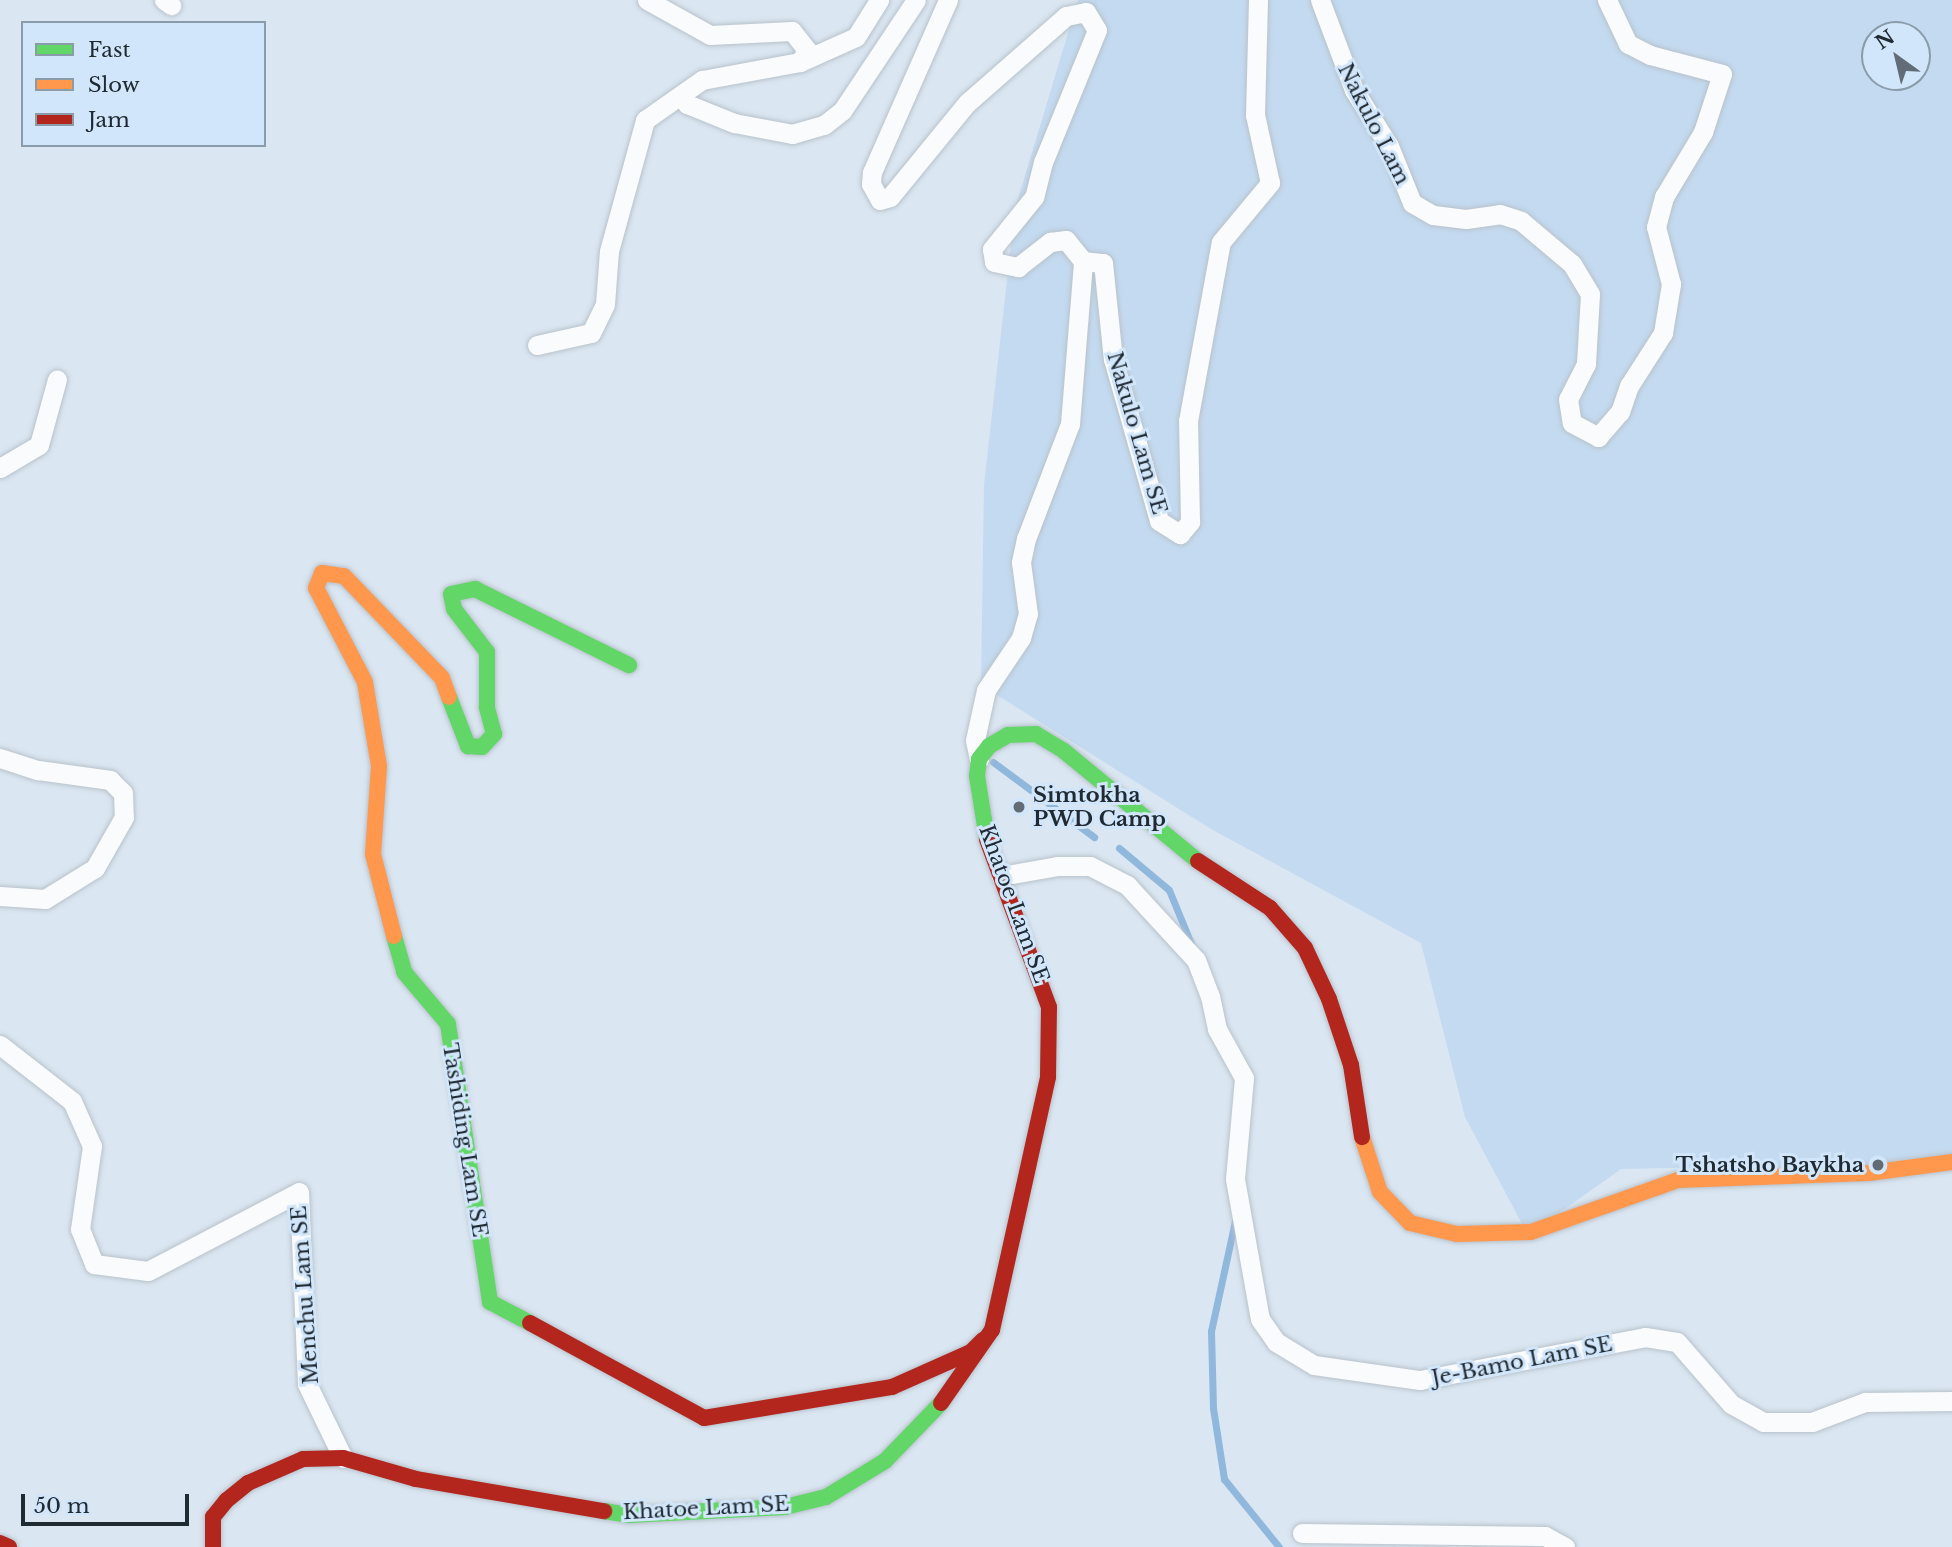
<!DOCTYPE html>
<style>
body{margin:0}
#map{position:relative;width:1952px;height:1547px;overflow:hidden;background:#dae6f1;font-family:"Libre Baskerville",serif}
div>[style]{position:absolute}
.green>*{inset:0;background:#c4daf0}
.stream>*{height:7px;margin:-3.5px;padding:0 3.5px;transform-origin:3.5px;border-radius:3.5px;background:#90b7dc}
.roads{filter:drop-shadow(0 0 2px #b8c2cb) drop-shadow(0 0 2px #b8c2cb)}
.street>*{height:19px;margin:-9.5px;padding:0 9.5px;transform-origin:9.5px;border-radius:9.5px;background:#f9fbfd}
.fast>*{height:16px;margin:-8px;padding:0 8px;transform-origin:8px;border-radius:8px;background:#63d668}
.slow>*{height:16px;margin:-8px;padding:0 8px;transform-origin:8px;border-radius:8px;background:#ff974d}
.jam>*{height:16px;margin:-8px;padding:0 8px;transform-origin:8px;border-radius:8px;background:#b3261e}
.dots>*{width:19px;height:19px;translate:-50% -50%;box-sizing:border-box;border:4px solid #d1e6fa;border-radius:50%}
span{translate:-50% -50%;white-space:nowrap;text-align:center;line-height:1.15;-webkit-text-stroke:6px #d1e6fa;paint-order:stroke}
.street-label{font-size:21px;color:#202a33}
.poi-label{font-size:21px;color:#202a33;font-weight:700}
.left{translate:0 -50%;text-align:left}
.right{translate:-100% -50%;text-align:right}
.legend{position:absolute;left:21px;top:21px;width:245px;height:126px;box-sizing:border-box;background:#d1e6fa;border:2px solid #8a9baa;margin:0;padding:9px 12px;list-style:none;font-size:21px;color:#202a33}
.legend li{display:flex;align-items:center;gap:14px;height:35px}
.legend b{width:35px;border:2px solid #8a9baa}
.north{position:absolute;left:1861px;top:21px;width:70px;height:70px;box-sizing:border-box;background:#d1e6fa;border:2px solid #8a9baa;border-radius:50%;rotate:326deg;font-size:19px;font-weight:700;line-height:28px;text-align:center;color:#202a33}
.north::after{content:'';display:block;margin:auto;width:24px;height:32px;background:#616c76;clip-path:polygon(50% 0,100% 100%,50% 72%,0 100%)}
.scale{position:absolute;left:21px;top:1494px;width:168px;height:32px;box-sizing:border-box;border:4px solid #202a33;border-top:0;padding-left:9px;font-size:21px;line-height:24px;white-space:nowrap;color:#202a33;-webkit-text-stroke:5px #d1e6fa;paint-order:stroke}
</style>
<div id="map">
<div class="green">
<div style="clip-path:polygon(evenodd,1078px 0,1952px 0,1952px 1162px,1621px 1169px,1528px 1235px,1465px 1117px,1421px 943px,1211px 829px,981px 685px,984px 485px,1015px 209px,1078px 0,1875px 35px,1917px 35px,1917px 77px,1875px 77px,1875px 35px)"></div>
</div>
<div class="stream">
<div style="left:993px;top:762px;width:126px;rotate:36.6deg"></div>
<div style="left:1119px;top:848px;width:65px;rotate:40deg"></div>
<div style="left:1169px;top:890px;width:61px;rotate:67.7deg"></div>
<div style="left:1235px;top:1221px;width:113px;rotate:102.3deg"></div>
<div style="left:1211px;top:1331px;width:77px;rotate:88.5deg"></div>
<div style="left:1213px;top:1408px;width:72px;rotate:81.2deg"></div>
<div style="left:1224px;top:1479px;width:87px;rotate:51deg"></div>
</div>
<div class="roads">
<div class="street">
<div style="left:164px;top:0;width:9px;rotate:36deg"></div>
<div style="left:647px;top:0;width:72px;rotate:29.1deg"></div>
<div style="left:710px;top:35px;width:82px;rotate:-2.8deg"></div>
<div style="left:792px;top:31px;width:24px;rotate:52deg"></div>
<div style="left:807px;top:50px;width:14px;rotate:120deg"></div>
<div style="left:948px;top:0;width:188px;rotate:113.8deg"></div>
<div style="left:872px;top:172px;width:12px;rotate:95deg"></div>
<div style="left:871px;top:184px;width:18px;rotate:61deg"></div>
<div style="left:880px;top:200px;width:10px;rotate:-17deg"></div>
<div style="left:890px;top:197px;width:122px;rotate:-50.7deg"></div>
<div style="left:967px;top:103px;width:132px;rotate:-41.3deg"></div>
<div style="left:1066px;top:16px;width:20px;rotate:-11deg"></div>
<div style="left:1086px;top:12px;width:21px;rotate:59deg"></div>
<div style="left:1097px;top:30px;width:143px;rotate:112.2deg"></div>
<div style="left:1043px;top:162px;width:36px;rotate:104deg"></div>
<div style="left:1034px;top:197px;width:67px;rotate:128.9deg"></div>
<div style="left:992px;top:249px;width:13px;rotate:81deg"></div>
<div style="left:994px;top:262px;width:25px;rotate:12deg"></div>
<div style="left:1018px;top:267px;width:41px;rotate:-38deg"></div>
<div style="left:1050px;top:242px;width:16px;rotate:-7deg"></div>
<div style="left:1066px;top:240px;width:27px;rotate:51deg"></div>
<div style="left:1320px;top:0;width:96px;rotate:69.3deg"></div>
<div style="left:1354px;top:90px;width:66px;rotate:58deg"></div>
<div style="left:1389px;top:146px;width:61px;rotate:68deg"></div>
<div style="left:1412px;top:203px;width:24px;rotate:30deg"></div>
<div style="left:1433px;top:215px;width:33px;rotate:7deg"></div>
<div style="left:1466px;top:219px;width:34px;rotate:-8deg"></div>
<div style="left:1500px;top:214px;width:22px;rotate:18deg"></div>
<div style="left:1521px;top:221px;width:67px;rotate:40.1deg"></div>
<div style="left:1572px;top:264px;width:35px;rotate:59deg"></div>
<div style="left:1590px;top:294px;width:70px;rotate:93.3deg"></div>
<div style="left:1586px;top:364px;width:39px;rotate:117deg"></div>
<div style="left:1568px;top:399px;width:24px;rotate:81deg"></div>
<div style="left:1572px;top:423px;width:30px;rotate:28deg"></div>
<div style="left:1598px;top:437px;width:33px;rotate:-49deg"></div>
<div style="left:1620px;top:412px;width:28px;rotate:-71deg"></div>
<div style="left:1629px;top:386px;width:63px;rotate:-57.3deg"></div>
<div style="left:1663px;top:333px;width:50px;rotate:-80.7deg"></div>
<div style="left:1671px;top:284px;width:59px;rotate:-104.7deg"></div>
<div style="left:1656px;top:227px;width:31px;rotate:-75deg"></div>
<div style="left:1664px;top:197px;width:76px;rotate:-59deg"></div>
<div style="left:1703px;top:132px;width:61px;rotate:-71.9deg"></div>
<div style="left:1722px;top:74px;width:74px;rotate:-165.2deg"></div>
<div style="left:1650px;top:55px;width:25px;rotate:-153deg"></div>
<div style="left:1628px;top:44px;width:49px;rotate:-115.5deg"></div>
<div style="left:683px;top:95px;width:10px;rotate:66deg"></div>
<div style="left:687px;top:104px;width:51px;rotate:22deg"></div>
<div style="left:734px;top:123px;width:59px;rotate:10.7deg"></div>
<div style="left:792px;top:134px;width:33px;rotate:-16deg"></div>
<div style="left:824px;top:125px;width:23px;rotate:-38deg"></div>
<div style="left:842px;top:111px;width:133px;rotate:-56.3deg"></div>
<div style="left:537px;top:345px;width:55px;rotate:-12.5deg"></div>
<div style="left:591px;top:333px;width:32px;rotate:-64deg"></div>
<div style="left:605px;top:304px;width:53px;rotate:-85.7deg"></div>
<div style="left:609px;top:251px;width:136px;rotate:-74.6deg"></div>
<div style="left:645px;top:120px;width:70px;rotate:-35.1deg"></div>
<div style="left:702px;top:80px;width:100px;rotate:-10.4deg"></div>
<div style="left:800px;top:62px;width:61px;rotate:-24.1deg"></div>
<div style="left:856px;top:37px;width:44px;rotate:-58.1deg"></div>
<div style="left:0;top:468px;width:45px;rotate:-30.5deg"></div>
<div style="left:39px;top:445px;width:68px;rotate:-74.7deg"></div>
<div style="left:0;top:758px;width:40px;rotate:18deg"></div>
<div style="left:38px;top:770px;width:73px;rotate:7.9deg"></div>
<div style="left:110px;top:780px;width:18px;rotate:45deg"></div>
<div style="left:123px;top:793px;width:24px;rotate:88deg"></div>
<div style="left:124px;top:817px;width:59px;rotate:119.6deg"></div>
<div style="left:95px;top:868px;width:59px;rotate:148.2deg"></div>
<div style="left:45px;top:899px;width:45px;rotate:-176.2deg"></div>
<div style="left:979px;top:759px;width:19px;rotate:-102deg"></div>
<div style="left:975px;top:740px;width:51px;rotate:-77.6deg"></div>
<div style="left:986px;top:690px;width:63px;rotate:-56.1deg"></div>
<div style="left:1021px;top:638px;width:25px;rotate:-74deg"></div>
<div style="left:1028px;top:614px;width:52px;rotate:-97.7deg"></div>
<div style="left:1021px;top:562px;width:24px;rotate:-78deg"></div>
<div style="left:1026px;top:539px;width:123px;rotate:-69.1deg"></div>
<div style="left:1070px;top:424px;width:164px;rotate:-85.4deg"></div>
<div style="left:1083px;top:261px;width:20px;rotate:6deg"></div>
<div style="left:1103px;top:263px;width:97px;rotate:84.1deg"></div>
<div style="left:1113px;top:359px;width:168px;rotate:74.1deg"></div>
<div style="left:1159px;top:521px;width:25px;rotate:32deg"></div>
<div style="left:1180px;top:534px;width:16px;rotate:-50deg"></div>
<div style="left:1190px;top:522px;width:101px;rotate:-91.1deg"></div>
<div style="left:1188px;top:421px;width:182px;rotate:-79.6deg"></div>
<div style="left:1221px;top:242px;width:77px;rotate:-50.3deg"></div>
<div style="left:1270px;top:183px;width:70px;rotate:-102.4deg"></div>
<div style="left:1255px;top:115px;width:115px;rotate:-88.5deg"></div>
<div style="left:1001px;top:876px;width:58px;rotate:-10deg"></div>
<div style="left:1058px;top:866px;width:32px"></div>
<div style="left:1090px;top:866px;width:42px;rotate:27.2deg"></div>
<div style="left:1127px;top:885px;width:102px;rotate:47.4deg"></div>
<div style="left:1196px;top:960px;width:39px;rotate:69deg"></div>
<div style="left:1210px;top:996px;width:34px;rotate:78deg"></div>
<div style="left:1217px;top:1029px;width:56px;rotate:61.1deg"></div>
<div style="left:1244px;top:1078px;width:101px;rotate:95.1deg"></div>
<div style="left:1235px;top:1179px;width:142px;rotate:79.9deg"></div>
<div style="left:1260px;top:1319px;width:28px;rotate:55deg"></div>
<div style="left:1276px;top:1342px;width:44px;rotate:31.2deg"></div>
<div style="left:1314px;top:1365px;width:107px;rotate:8.1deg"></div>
<div style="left:1420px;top:1380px;width:229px;rotate:-10.8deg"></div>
<div style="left:1645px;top:1337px;width:32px;rotate:9deg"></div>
<div style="left:1677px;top:1342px;width:82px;rotate:48.9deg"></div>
<div style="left:1731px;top:1404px;width:37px;rotate:29deg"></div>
<div style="left:1763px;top:1422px;width:49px"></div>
<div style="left:1812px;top:1422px;width:57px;rotate:-20.7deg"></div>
<div style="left:1865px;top:1402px;width:87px;rotate:-0.7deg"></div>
<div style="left:0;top:1045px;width:91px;rotate:37.9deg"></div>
<div style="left:72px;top:1101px;width:49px;rotate:66deg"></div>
<div style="left:92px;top:1146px;width:84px;rotate:98.2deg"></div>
<div style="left:80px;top:1229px;width:38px;rotate:68deg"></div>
<div style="left:94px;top:1264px;width:54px;rotate:7.4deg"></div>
<div style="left:148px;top:1271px;width:170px;rotate:-27.6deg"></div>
<div style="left:299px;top:1192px;width:192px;rotate:87.6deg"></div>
<div style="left:307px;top:1384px;width:82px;rotate:64.1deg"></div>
<div style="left:1302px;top:1533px;width:243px;rotate:0.7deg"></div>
<div style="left:1545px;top:1536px;width:23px;rotate:29deg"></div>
</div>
<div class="fast">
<div style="left:449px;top:697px;width:53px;rotate:68.8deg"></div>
<div style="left:468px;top:746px;width:14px;rotate:4deg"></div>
<div style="left:482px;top:747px;width:18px;rotate:-47deg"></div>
<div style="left:494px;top:734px;width:28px;rotate:-105deg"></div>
<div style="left:487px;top:707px;width:55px;rotate:-90deg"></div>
<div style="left:487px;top:652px;width:54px;rotate:-127.5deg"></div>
<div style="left:454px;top:609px;width:15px;rotate:-101deg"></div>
<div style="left:451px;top:594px;width:25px;rotate:-12deg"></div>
<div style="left:475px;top:589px;width:172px;rotate:26.3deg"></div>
<div style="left:987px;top:839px;width:64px;rotate:-99deg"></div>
<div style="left:977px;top:776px;width:17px;rotate:-83deg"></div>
<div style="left:979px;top:759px;width:16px;rotate:-52deg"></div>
<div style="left:989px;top:746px;width:22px;rotate:-30deg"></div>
<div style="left:1008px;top:735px;width:28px;rotate:-2deg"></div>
<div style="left:1036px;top:734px;width:33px;rotate:31deg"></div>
<div style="left:1064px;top:751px;width:173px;rotate:39.4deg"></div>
<div style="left:394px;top:936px;width:37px;rotate:74deg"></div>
<div style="left:404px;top:972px;width:68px;rotate:49.8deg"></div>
<div style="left:448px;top:1024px;width:281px;rotate:81.4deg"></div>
<div style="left:490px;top:1302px;width:45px;rotate:27.7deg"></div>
<div style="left:604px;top:1511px;width:26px;rotate:9deg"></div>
<div style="left:630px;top:1515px;width:155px;rotate:-3deg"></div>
<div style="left:785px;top:1507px;width:42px;rotate:-13.7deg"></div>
<div style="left:826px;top:1497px;width:69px;rotate:-31.4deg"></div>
<div style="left:885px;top:1461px;width:81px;rotate:-46deg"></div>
</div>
<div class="slow">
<div style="left:394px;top:936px;width:85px;rotate:-104.4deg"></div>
<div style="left:373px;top:854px;width:88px;rotate:-86.1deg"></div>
<div style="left:379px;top:766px;width:85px;rotate:-99.5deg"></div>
<div style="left:365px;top:682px;width:106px;rotate:-117.5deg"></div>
<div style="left:316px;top:588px;width:16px;rotate:-68deg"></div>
<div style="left:322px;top:573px;width:22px;rotate:8deg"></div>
<div style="left:344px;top:576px;width:141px;rotate:46.1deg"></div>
<div style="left:442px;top:678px;width:20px;rotate:70deg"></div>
<div style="left:1362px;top:1137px;width:58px;rotate:71.9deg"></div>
<div style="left:1380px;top:1192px;width:43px;rotate:45.9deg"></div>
<div style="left:1410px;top:1223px;width:48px;rotate:13.2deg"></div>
<div style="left:1457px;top:1234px;width:74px;rotate:-1.5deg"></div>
<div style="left:1531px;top:1232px;width:156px;rotate:-19.5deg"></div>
<div style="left:1678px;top:1180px;width:191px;rotate:-2.1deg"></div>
<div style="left:1869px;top:1173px;width:84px;rotate:-7.5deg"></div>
</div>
<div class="jam">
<div style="left:1198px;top:861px;width:86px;rotate:33.1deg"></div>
<div style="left:1270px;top:908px;width:53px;rotate:48.8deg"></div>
<div style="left:1305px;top:948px;width:56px;rotate:64.8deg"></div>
<div style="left:1329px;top:999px;width:70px;rotate:71.6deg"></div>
<div style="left:1351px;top:1065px;width:73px;rotate:81.3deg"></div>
<div style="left:530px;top:1323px;width:198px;rotate:28.6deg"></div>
<div style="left:704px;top:1418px;width:191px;rotate:-9.4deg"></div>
<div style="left:892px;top:1387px;width:86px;rotate:-23.9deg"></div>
<div style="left:971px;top:1352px;width:17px;rotate:-45deg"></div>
<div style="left:941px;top:1403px;width:89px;rotate:-55.1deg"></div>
<div style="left:992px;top:1330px;width:259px;rotate:-77.5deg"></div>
<div style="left:1048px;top:1077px;width:70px;rotate:-89.2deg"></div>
<div style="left:1049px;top:1007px;width:179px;rotate:-110.3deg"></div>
<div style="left:0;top:1543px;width:10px;rotate:24deg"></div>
<div style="left:213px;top:1547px;width:30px;rotate:-90deg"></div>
<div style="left:213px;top:1517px;width:22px;rotate:-51deg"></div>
<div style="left:227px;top:1500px;width:27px;rotate:-39deg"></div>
<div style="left:248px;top:1483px;width:60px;rotate:-23.6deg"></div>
<div style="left:303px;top:1459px;width:40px;rotate:-1.4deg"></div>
<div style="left:343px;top:1458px;width:76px;rotate:16deg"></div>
<div style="left:416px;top:1479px;width:191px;rotate:9.7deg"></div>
</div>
</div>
<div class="dots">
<div style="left:1019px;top:807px;background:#616c76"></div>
<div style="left:1878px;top:1165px;background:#616c76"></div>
</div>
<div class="street-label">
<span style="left:1374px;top:124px;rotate:63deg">Nakulo Lam</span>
<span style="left:1137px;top:433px;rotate:74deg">Nakulo Lam SE</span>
<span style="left:1014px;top:904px;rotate:70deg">Khatoe Lam SE</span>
<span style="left:465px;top:1140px;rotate:81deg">Tashiding Lam SE</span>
<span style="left:305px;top:1295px;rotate:-94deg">Menchu Lam SE</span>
<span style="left:1522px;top:1361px;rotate:-11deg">Je-Bamo Lam SE</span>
<span style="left:706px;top:1508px;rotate:-3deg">Khatoe Lam SE</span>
</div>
<div class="poi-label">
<span class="left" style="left:1033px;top:807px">Simtokha<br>PWD Camp</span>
<span class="right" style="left:1864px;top:1165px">Tshatsho Baykha</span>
</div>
<ul class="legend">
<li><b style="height:9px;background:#63d668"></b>Fast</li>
<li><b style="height:9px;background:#ff974d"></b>Slow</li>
<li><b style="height:9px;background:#b3261e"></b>Jam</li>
</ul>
<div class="north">N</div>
<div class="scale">50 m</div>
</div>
